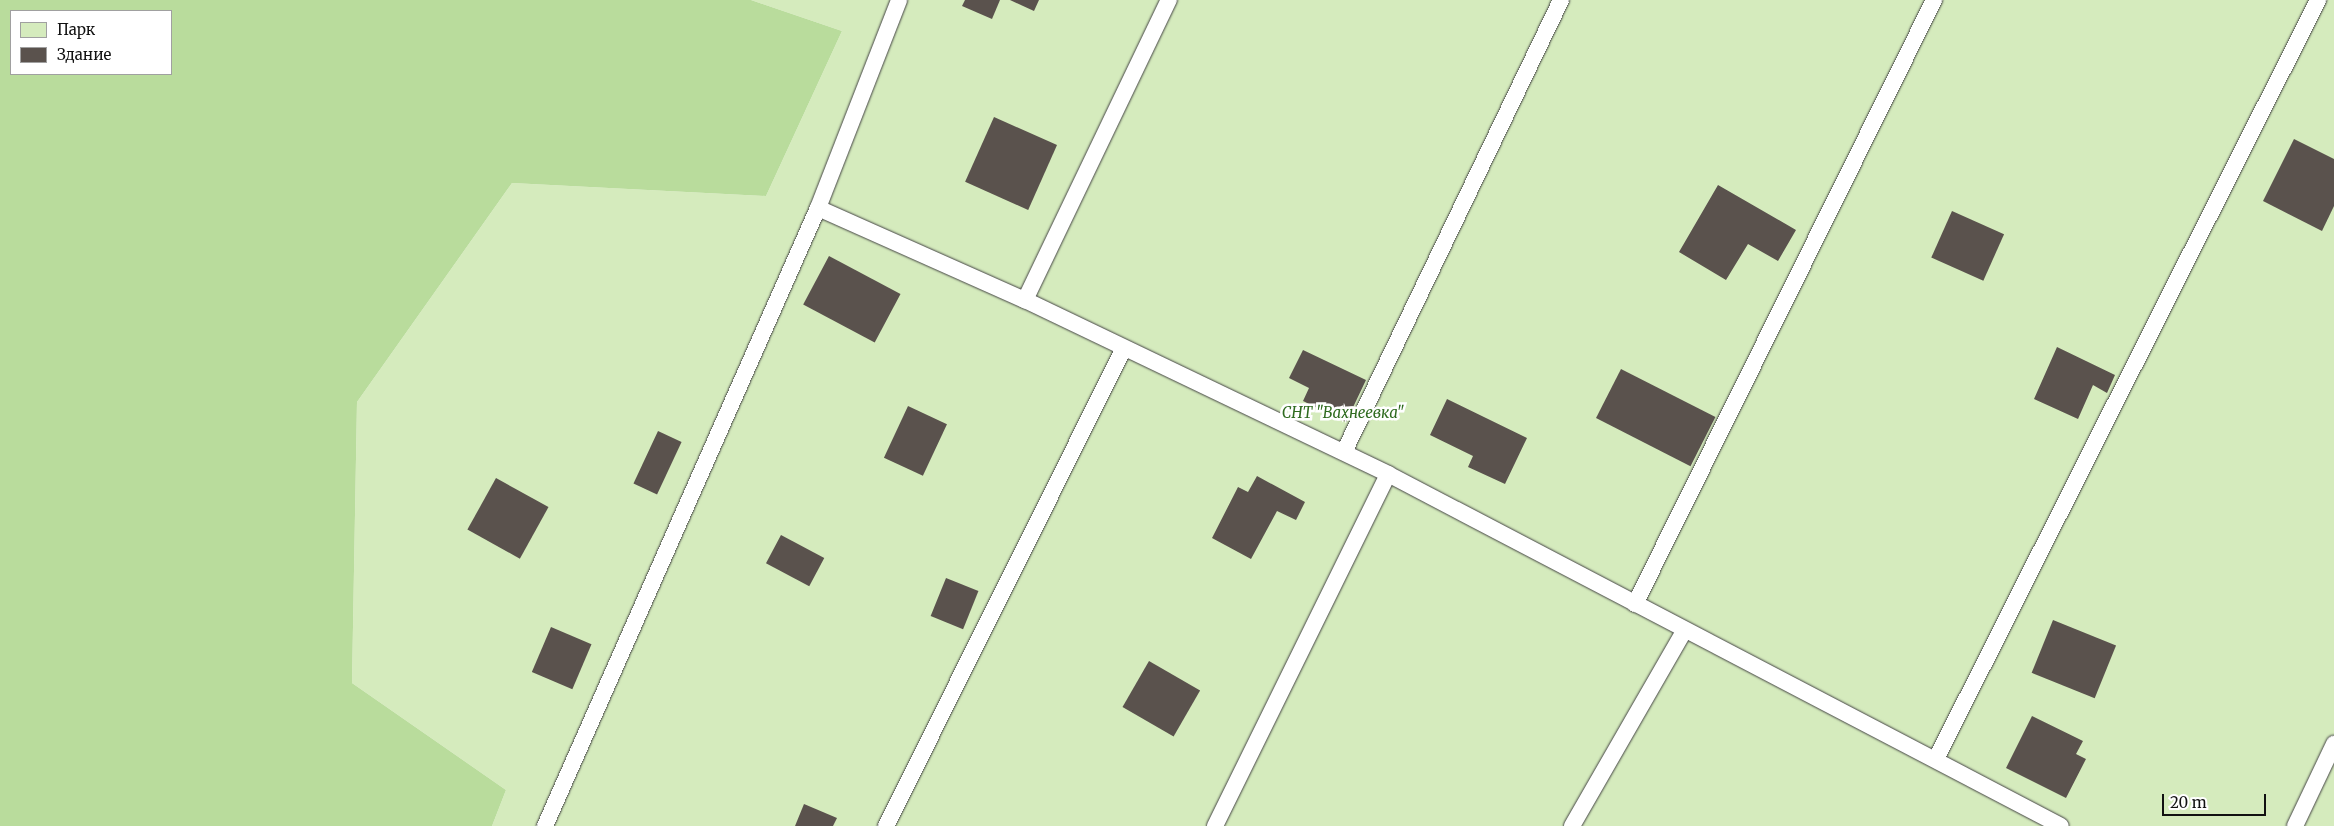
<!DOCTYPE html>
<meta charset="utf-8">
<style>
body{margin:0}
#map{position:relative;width:2334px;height:826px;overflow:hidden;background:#fffdf5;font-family:Merriweather,serif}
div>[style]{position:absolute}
.green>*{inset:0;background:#d5ebbd}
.forest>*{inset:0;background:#b9dc9c}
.building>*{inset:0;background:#5a524d;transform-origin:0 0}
.roads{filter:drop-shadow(0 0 1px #444) drop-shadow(0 0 1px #444)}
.service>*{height:16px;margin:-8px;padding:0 8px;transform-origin:8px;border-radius:8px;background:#fff}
span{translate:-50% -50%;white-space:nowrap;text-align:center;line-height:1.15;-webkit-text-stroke:5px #fff;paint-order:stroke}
.park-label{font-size:15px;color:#2f6b1f;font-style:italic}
.legend{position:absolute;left:10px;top:10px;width:162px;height:65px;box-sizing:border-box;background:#fff;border:1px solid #a0a0a0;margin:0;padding:6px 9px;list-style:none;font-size:15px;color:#111}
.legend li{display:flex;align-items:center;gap:10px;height:25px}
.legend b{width:25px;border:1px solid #a0a0a0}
.scale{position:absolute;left:2162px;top:794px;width:104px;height:22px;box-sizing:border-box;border:2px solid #111;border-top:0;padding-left:6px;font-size:15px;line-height:18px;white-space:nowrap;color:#111;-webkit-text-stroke:4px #fff;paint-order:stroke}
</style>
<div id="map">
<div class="green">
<div style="clip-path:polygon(751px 0,2334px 0,2334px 826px,492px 826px,506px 790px,352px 683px,357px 402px,512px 183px,766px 196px,842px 31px)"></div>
</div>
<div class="forest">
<div style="clip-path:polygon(evenodd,0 0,751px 0,842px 31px,766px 196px,512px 183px,357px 402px,352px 683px,506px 790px,492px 826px,0 826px,0 0,11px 11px,171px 11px,171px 74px,11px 74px,11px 11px)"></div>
</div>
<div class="building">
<div style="clip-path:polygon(965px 0,1000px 0,992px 19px,962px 6px)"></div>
<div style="clip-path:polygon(1010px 0,1039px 0,1034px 11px)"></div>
<div style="left:994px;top:117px;width:69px;height:71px;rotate:24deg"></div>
<div style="clip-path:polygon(2294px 139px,2334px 159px,2334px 206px,2322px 231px,2263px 201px)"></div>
<div style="clip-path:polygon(1718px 185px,1796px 230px,1778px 261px,1748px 244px,1726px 280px,1679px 252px)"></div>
<div style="left:1952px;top:211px;width:57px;height:51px;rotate:24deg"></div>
<div style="left:829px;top:256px;width:81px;height:55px;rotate:28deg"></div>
<div style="clip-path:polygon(2057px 347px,2115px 375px,2107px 393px,2093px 385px,2078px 419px,2034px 399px)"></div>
<div style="clip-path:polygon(1303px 350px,1366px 380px,1346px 422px,1303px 401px,1309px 388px,1289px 378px)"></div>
<div style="left:1621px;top:369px;width:106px;height:55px;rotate:27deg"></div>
<div style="clip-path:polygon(1447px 399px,1527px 438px,1505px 484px,1468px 467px,1473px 456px,1430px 435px)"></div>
<div style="left:908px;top:406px;width:43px;height:57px;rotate:25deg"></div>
<div style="left:658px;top:431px;width:26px;height:58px;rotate:25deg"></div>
<div style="clip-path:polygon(1257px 476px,1305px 502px,1296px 520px,1277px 511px,1251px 559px,1212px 538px,1238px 487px,1248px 492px)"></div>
<div style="left:496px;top:478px;width:60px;height:59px;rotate:29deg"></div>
<div style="left:781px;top:535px;width:49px;height:32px;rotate:28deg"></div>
<div style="left:946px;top:578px;width:35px;height:41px;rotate:22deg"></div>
<div style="left:2053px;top:620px;width:68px;height:57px;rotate:22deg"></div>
<div style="left:551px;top:627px;width:44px;height:49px;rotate:23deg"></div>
<div style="left:1149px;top:661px;width:59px;height:53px;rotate:30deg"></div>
<div style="clip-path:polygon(2032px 716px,2083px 741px,2076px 754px,2086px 759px,2066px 798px,2006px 768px)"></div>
<div style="clip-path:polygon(804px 804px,837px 818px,833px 826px,795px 826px)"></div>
</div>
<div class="roads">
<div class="service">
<div style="left:818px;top:208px;width:227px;rotate:24deg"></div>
<div style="left:1025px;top:300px;width:403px;rotate:25.6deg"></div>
<div style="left:1388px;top:474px;width:759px;rotate:27.61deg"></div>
<div style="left:1025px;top:300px;width:333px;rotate:-64.4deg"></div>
<div style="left:1344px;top:452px;width:501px;rotate:-64.35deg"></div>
<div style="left:1635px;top:604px;width:674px;rotate:-63.66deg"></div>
<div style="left:1936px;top:759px;width:850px;rotate:-63.28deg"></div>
<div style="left:545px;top:826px;width:676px;rotate:-66.17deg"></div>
<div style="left:818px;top:208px;width:223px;rotate:-68.7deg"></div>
<div style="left:886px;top:826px;width:532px;rotate:-63.53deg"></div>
<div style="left:1215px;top:826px;width:392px;rotate:-63.8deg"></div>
<div style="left:1572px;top:826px;width:225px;rotate:-60.1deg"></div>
<div style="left:2295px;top:826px;width:91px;rotate:-64.6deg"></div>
</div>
</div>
<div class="park-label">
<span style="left:1343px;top:413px">СНТ "Вахнеевка"</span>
</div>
<ul class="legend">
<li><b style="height:14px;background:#d5ebbd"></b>Парк</li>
<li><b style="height:14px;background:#5a524d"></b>Здание</li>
</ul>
<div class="scale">20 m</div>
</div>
